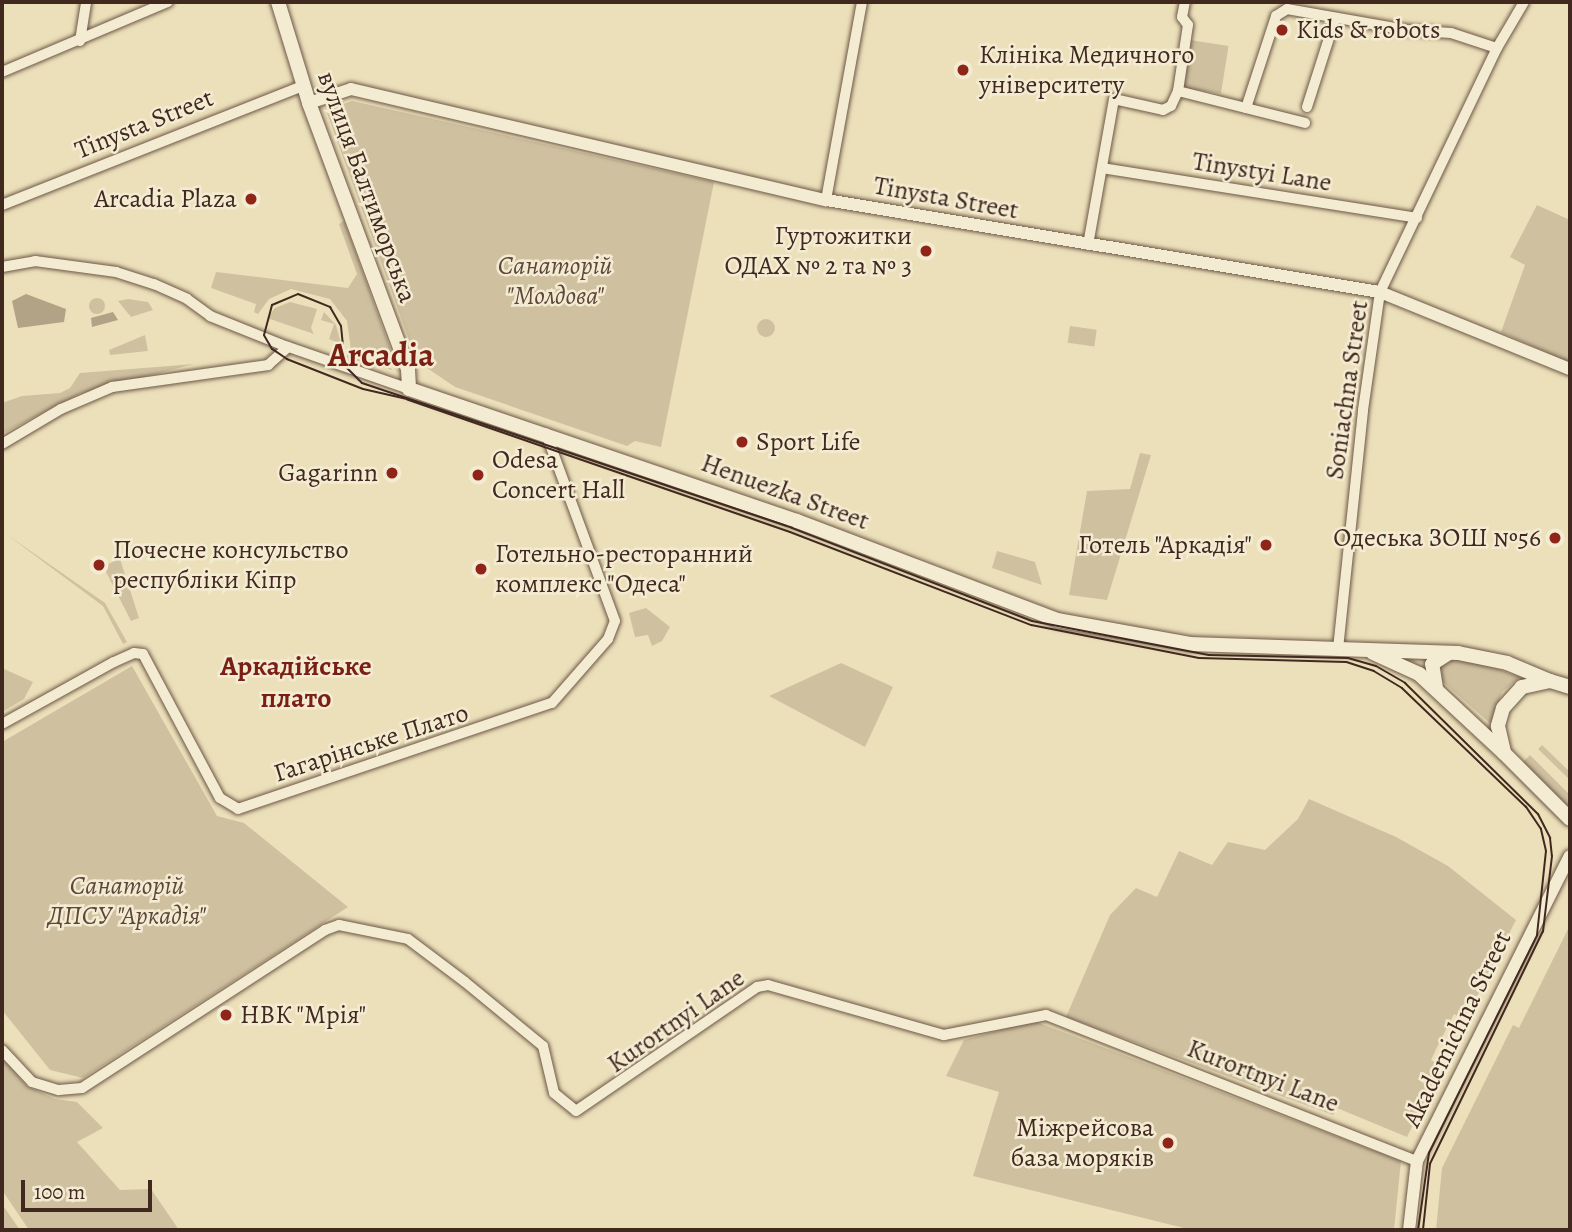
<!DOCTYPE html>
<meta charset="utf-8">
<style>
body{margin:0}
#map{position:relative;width:1572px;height:1232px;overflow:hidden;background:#ece0ba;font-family:Alegreya,serif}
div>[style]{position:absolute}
.green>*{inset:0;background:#cfc1a0;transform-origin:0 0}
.round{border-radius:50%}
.water>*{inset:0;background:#b2a286}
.roads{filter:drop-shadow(0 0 2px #6c5746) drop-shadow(0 0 2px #6c5746)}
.minor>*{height:10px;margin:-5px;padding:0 5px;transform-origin:5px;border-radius:5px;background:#f3ebd2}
.tertiary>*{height:12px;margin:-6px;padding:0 6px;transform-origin:6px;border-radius:6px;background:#f3ebd2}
.secondary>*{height:14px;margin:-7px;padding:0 7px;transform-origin:7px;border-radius:7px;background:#f3ebd2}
.tram>*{height:2px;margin:-1px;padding:0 1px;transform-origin:1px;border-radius:1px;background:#412920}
.dots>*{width:19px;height:19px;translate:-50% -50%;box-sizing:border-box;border:4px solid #f3ebd2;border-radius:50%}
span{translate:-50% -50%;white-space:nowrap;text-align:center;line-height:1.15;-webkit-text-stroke:5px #f3ebd2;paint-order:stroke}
.poi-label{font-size:26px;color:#412920}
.left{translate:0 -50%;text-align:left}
.right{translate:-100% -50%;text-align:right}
.street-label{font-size:26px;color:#412920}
.park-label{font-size:26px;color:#5d473a;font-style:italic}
.neighbourhood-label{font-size:28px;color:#7a1f14;font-weight:700}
.district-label{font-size:33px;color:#7a1f14;font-weight:700}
.frame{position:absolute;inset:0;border:4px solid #412920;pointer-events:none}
.scale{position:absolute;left:21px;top:1180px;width:131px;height:32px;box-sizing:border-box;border:4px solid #412920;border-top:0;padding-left:9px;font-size:21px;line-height:24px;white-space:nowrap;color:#412920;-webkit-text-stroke:5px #f3ebd2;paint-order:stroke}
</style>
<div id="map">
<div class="green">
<div style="left:1190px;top:40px;width:39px;height:48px;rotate:9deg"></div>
<div style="clip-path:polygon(352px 101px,714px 182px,661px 447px,635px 441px,627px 446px,455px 387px,427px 368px,423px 350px,412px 348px,326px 110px)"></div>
<div style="clip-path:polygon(1537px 205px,1570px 220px,1570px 363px,1501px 332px,1525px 265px,1510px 257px)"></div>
<div style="clip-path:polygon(344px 221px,392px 353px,393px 365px,351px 350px,347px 321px,330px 299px,291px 289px,269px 299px,258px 314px,254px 312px,256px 304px,211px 288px,216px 272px,348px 288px,357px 274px,339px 224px)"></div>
<div class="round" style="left:89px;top:298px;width:16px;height:16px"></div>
<div style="clip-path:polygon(128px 299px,148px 302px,153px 310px,131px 317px,118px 301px)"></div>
<div style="clip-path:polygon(290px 302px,317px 309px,311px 328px,314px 334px,267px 318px,275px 308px)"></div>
<div style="clip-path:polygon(324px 312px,336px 325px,341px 344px,329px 339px,334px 324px,321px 320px)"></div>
<div class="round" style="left:757px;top:319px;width:18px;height:18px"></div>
<div style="left:1070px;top:326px;width:27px;height:17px;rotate:8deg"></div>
<div style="clip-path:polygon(145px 335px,148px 351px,110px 355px,109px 350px)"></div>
<div style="clip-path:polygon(346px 353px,391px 368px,392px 370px,346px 358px)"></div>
<div style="clip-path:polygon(194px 364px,79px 394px,2px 434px,2px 403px,22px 396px,60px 393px,70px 388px,80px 373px)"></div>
<div style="clip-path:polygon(1140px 453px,1151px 455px,1107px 600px,1069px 595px,1087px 491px,1130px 489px)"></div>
<div style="clip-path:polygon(6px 534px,105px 603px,127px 642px,123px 644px,103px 606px)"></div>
<div style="clip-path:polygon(997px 551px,1035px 562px,1042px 585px,992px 568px)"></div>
<div style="clip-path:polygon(120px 559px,139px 618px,131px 621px,103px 566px)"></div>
<div style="clip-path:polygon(646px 608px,670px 627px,662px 641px,652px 646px,648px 635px,635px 637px,629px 613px)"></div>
<div style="clip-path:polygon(1442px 659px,1474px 661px,1520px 677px,1502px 692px,1491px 724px,1442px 681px,1437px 663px)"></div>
<div style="clip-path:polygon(841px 663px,893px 687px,865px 747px,769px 696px)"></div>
<div style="clip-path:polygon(132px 666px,217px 816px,244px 823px,348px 907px,83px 1078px,50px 1070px,2px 1010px,2px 742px)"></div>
<div style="clip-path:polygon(2px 668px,33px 682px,24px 699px,2px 712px)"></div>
<div style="clip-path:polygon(1542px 745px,1570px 772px,1570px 780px,1538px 749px)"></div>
<div style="clip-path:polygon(1530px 755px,1570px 795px,1570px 809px,1522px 763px)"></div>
<div style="clip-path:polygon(1309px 799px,1396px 837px,1448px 866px,1516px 920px,1465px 1020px,1454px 1014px,1438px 1045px,1431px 1060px,1441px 1066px,1407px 1137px,1337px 1108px,1333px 1115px,1066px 1017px,1110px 915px,1136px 888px,1157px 897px,1179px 851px,1212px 865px,1228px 842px,1265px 850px,1298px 819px)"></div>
<div style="clip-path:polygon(1570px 925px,1570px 1230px,1436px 1230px,1442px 1168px,1513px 1025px,1519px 1028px)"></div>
<div style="clip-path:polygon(1034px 1021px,1401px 1161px,1394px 1230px,1192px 1230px,973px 1176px,999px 1092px,946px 1076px,964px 1040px)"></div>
<div style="clip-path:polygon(2px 1058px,27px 1086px,55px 1099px,77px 1102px,103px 1128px,77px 1142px,120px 1190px,151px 1189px,179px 1230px,29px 1230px,2px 1190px)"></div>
<div style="clip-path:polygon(2px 1204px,20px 1230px,2px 1230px)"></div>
</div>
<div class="water">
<div style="clip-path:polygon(26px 294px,66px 309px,64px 322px,18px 328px,12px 301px)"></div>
<div style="clip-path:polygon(113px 312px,118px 320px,92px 327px,91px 318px)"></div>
</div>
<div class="roads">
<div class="minor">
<div style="left:80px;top:41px;width:39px;rotate:-81deg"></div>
<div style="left:2px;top:72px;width:180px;rotate:-22.9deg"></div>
<div style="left:1178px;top:91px;width:131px;rotate:14.1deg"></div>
<div style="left:1307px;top:107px;width:92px;rotate:-72.3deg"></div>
<div style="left:1246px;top:108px;width:97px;rotate:-71.9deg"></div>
<div style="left:1276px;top:16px;width:13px;rotate:-32deg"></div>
<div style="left:1287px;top:9px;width:121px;rotate:10deg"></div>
<div style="left:1406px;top:30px;width:45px;rotate:3.8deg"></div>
<div style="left:1451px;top:33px;width:48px;rotate:18.1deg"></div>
<div style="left:1102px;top:168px;width:319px;rotate:9deg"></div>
<div style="left:826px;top:200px;width:201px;rotate:-79.7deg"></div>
<div style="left:2px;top:205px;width:324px;rotate:-21.6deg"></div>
<div style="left:1088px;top:245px;width:148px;rotate:-79.9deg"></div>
<div style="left:1114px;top:99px;width:50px;rotate:12.7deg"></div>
<div style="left:1163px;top:110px;width:9px;rotate:-27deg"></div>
<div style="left:1171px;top:106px;width:17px;rotate:-65deg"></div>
<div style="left:1178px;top:91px;width:67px;rotate:-81.4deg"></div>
<div style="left:1188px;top:25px;width:10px;rotate:-127deg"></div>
<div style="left:1182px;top:17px;width:15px;rotate:-79deg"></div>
<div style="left:2px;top:267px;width:34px;rotate:-10deg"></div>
<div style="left:35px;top:261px;width:82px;rotate:7.7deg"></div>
<div style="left:116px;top:272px;width:40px;rotate:18deg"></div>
<div style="left:154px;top:284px;width:36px;rotate:24deg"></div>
<div style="left:187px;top:299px;width:29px;rotate:36deg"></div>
<div style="left:210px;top:316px;width:75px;rotate:21.8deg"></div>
<div style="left:280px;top:344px;width:137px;rotate:19.2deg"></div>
<div style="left:2px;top:444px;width:69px;rotate:-30.7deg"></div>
<div style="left:61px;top:409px;width:56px;rotate:-23.3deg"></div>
<div style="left:112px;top:387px;width:158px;rotate:-8deg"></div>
<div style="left:268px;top:365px;width:27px;rotate:-42deg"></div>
<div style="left:1338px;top:649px;width:240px;rotate:-84deg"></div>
<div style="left:1363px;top:410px;width:119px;rotate:-81.8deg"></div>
<div style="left:1380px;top:292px;width:271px;rotate:-64.4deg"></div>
<div style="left:1497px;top:48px;width:53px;rotate:-59.6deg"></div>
<div style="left:2px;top:724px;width:128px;rotate:-29deg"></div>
<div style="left:114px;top:662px;width:22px;rotate:-24deg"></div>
<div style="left:134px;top:653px;width:9px;rotate:6deg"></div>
<div style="left:143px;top:654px;width:163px;rotate:61.9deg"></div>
<div style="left:220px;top:798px;width:21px;rotate:31deg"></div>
<div style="left:238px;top:809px;width:331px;rotate:-18.7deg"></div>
<div style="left:552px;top:703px;width:85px;rotate:-48.8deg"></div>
<div style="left:608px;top:639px;width:19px;rotate:-69deg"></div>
<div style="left:615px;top:621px;width:200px;rotate:-110.2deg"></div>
<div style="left:2px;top:1050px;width:44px;rotate:46.8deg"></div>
<div style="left:32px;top:1082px;width:28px;rotate:17deg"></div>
<div style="left:59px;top:1090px;width:23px;rotate:-5deg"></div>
<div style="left:82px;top:1088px;width:290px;rotate:-33deg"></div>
<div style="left:325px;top:930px;width:15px;rotate:-20deg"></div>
<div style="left:339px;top:925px;width:70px;rotate:11.5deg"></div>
<div style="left:408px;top:939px;width:71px;rotate:37deg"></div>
<div style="left:465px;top:982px;width:101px;rotate:39.4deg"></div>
<div style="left:543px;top:1046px;width:48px;rotate:76.8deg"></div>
<div style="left:554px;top:1093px;width:28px;rotate:39deg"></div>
<div style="left:576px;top:1111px;width:219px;rotate:-34.4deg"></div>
<div style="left:757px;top:987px;width:11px;rotate:-10deg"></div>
<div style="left:768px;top:985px;width:183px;rotate:15.9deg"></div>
<div style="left:944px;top:1035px;width:104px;rotate:-11.1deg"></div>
<div style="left:1046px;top:1015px;width:399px;rotate:21.5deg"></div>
</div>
<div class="tertiary">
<div style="left:309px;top:103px;width:44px;rotate:-18.4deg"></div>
<div style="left:351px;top:89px;width:488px;rotate:13.2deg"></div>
<div style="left:826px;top:200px;width:562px;rotate:9.43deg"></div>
<div style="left:1380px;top:292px;width:205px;rotate:22.1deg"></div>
<div style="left:1409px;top:1230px;width:69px;rotate:-83.4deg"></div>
<div style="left:1417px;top:1161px;width:341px;rotate:-63.4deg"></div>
</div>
<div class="secondary">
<div style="left:278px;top:2px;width:106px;rotate:72.9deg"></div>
<div style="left:309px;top:103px;width:284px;rotate:69.6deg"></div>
<div style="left:408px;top:369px;width:20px;rotate:87deg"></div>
<div style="left:409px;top:389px;width:410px;rotate:18.8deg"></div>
<div style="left:797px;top:521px;width:278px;rotate:20.8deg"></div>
<div style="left:1057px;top:620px;width:135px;rotate:10.2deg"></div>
<div style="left:1190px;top:644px;width:268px;rotate:1.9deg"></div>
<div style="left:1458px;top:653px;width:50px;rotate:11.5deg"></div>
<div style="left:1507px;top:663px;width:47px;rotate:22.7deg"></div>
<div style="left:1373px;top:653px;width:51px;rotate:24.5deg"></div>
<div style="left:1419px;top:674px;width:115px;rotate:42.9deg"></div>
<div style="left:1570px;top:687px;width:21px;rotate:-163deg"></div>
<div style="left:1550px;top:681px;width:29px;rotate:168deg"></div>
<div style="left:1522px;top:687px;width:28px;rotate:132deg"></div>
<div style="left:1503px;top:708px;width:19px;rotate:106deg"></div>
<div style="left:1498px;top:726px;width:28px;rotate:77deg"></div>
<div style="left:1504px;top:753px;width:93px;rotate:45deg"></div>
<div style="left:1436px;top:688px;width:24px;rotate:-99deg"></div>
<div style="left:1432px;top:664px;width:20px;rotate:-33deg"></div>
</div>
</div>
<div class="tram">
<div style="left:1418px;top:1230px;width:78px;rotate:-81.9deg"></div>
<div style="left:1429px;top:1153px;width:243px;rotate:-63.6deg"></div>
<div style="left:1537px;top:935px;width:84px;rotate:-83.9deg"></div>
<div style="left:1546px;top:851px;width:23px;rotate:-103deg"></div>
<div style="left:1541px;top:829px;width:27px;rotate:-124deg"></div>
<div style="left:1526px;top:807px;width:172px;rotate:-136.2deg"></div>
<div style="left:1402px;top:688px;width:33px;rotate:-149deg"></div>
<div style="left:1374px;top:671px;width:29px;rotate:-162deg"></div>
<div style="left:1346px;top:662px;width:147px;rotate:-178.4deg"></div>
<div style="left:1199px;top:658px;width:171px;rotate:-168.9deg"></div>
<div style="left:1031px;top:625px;width:258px;rotate:-158.9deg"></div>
<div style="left:790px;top:532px;width:405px;rotate:-160.9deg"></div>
<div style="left:407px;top:399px;width:45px;rotate:-167.2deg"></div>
<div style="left:363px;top:389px;width:82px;rotate:-158.5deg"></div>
<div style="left:287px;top:359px;width:18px;rotate:-146deg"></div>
<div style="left:272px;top:349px;width:16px;rotate:-120deg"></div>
<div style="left:264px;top:335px;width:31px;rotate:-75deg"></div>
<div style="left:272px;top:305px;width:28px;rotate:-23deg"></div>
<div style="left:298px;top:294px;width:35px;rotate:22deg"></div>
<div style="left:330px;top:307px;width:22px;rotate:60deg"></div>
<div style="left:341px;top:326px;width:40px;rotate:84.3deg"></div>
<div style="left:345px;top:366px;width:24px;rotate:45deg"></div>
<div style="left:362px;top:383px;width:454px;rotate:18.6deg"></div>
<div style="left:792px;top:528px;width:257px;rotate:21.2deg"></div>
<div style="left:1032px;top:621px;width:180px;rotate:10.9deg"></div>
<div style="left:1209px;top:655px;width:139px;rotate:1.2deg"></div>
<div style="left:1348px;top:658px;width:29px;rotate:16deg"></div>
<div style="left:1376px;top:666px;width:34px;rotate:30deg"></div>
<div style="left:1405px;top:683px;width:187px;rotate:44.6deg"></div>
<div style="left:1538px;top:814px;width:27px;rotate:63deg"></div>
<div style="left:1550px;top:838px;width:18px;rotate:84deg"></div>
<div style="left:1552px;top:856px;width:76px;rotate:96.8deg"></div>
<div style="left:1543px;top:931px;width:259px;rotate:115.9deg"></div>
<div style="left:1430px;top:1164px;width:66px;rotate:96.1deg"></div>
</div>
<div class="dots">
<div style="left:1282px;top:30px;background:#8f2418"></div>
<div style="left:963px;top:70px;background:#8f2418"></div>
<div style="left:251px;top:199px;background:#8f2418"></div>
<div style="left:926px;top:251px;background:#8f2418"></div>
<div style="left:742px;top:442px;background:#8f2418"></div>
<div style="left:392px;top:473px;background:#8f2418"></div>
<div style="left:478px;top:475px;background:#8f2418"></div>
<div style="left:1555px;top:538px;background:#8f2418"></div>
<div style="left:1266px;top:545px;background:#8f2418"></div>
<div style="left:99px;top:565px;background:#8f2418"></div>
<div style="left:481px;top:569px;background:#8f2418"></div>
<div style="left:226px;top:1015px;background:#8f2418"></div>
<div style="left:1168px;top:1143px;background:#8f2418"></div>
</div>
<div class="poi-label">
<span class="left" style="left:1296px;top:30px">Kids &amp; robots</span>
<span class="left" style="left:979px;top:70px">Клініка Медичного<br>університету</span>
<span class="right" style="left:237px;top:199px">Arcadia Plaza</span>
<span class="right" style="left:912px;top:251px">Гуртожитки<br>ОДАХ № 2 та № 3</span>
<span class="left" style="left:756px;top:442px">Sport Life</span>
<span class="left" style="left:492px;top:475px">Odesa<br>Concert Hall</span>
<span class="right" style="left:378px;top:473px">Gagarinn</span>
<span class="right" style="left:1541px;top:538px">Одеська ЗОШ №56</span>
<span class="right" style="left:1252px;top:545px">Готель "Аркадія"</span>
<span class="left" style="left:113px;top:565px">Почесне консульство<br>республіки Кіпр</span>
<span class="left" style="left:495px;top:569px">Готельно-ресторанний<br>комплекс "Одеса"</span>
<span class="left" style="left:240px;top:1015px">НВК "Мрія"</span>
<span class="right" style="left:1154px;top:1143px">Міжрейсова<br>база моряків</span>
</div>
<div class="street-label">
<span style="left:144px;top:124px;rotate:-22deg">Tinysta Street</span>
<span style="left:1262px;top:172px;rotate:9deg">Tinystyi Lane</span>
<span style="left:367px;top:187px;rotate:70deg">вулиця Балтиморська</span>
<span style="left:946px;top:198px;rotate:10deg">Tinysta Street</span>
<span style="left:1347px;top:390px;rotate:-82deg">Soniachna Street</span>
<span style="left:785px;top:492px;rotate:20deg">Henuezka Street</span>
<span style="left:371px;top:743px;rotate:-18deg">Гагарінське Плато</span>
<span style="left:676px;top:1021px;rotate:-35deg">Kurortnyi Lane</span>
<span style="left:1457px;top:1029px;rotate:-64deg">Akademichna Street</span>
<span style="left:1263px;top:1076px;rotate:21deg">Kurortnyi Lane</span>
</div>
<div class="park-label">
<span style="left:555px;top:281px">Санаторій<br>"Молдова"</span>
<span style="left:127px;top:901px">Санаторій<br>ДПСУ "Аркадія"</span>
</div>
<div class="neighbourhood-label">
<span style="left:296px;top:682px">Аркадійське<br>плато</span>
</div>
<div class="district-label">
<span style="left:381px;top:355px">Arcadia</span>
</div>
<div class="frame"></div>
<div class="scale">100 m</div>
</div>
